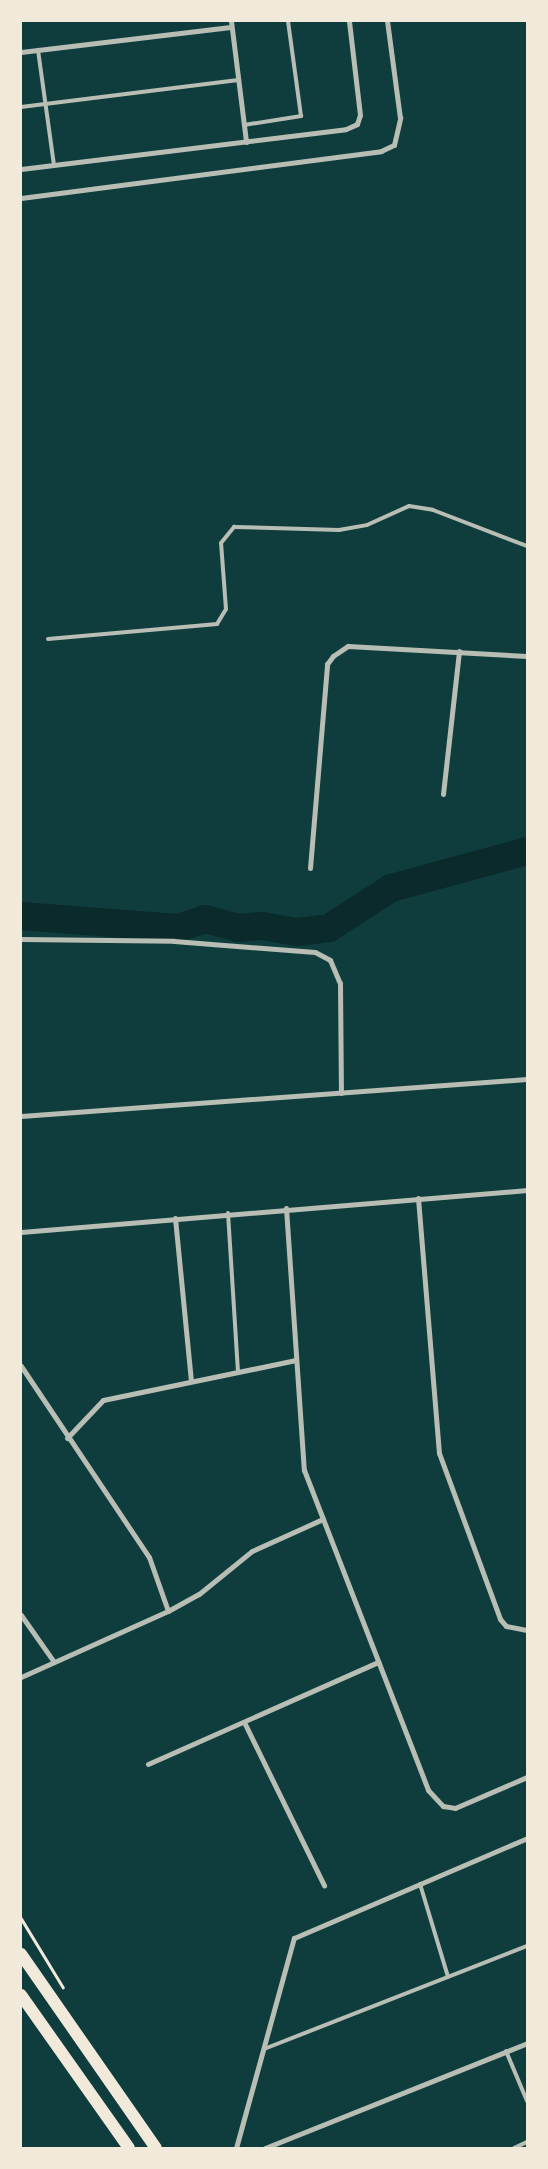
<!DOCTYPE html>
<style>
body{margin:0}
#map{position:relative;width:548px;height:2169px;overflow:hidden;background:#0f3d3e;font-family:Signika,sans-serif}
div>[style]{position:absolute}
.river>*{height:28px;margin:-14px;padding:0 14px;transform-origin:14px;border-radius:14px;background:#0a2a2b}
.path>*{height:2.5px;margin:-1.25px;padding:0 1.25px;transform-origin:1.25px;border-radius:1.25px;background:#f1e9da}
.service>*{height:4px;margin:-2px;padding:0 2px;transform-origin:2px;border-radius:2px;background:#b8beb3}
.minor>*{height:5px;margin:-2.5px;padding:0 2.5px;transform-origin:2.5px;border-radius:2.5px;background:#b8beb3}
.trunk>*{height:12px;margin:-6px;padding:0 6px;transform-origin:6px;border-radius:6px;background:#f1e9da}
span{translate:-50% -50%;white-space:nowrap;text-align:center;line-height:1.15;-webkit-text-stroke:4.5px #f1e9da;paint-order:stroke}
.frame{position:absolute;inset:0;border:22px solid #f1e9da;pointer-events:none}
</style>
<div id="map">
<div class="river">
<div style="left:21px;top:916px;width:157px;rotate:4.4deg"></div>
<div style="left:178px;top:928px;width:28px;rotate:-18deg"></div>
<div style="left:205px;top:919px;width:34px;rotate:15deg"></div>
<div style="left:238px;top:928px;width:24px;rotate:-5deg"></div>
<div style="left:262px;top:926px;width:36px;rotate:10deg"></div>
<div style="left:297px;top:932px;width:32px;rotate:-7deg"></div>
<div style="left:329px;top:928px;width:74px;rotate:-32.8deg"></div>
<div style="left:391px;top:888px;width:141px;rotate:-15.2deg"></div>
</div>
<div class="path">
<div style="left:21px;top:1918px;width:81px;rotate:58.7deg"></div>
</div>
<div class="service">
<div style="left:38px;top:50px;width:116px;rotate:82.1deg"></div>
<div style="left:21px;top:107px;width:219px;rotate:-7.1deg"></div>
<div style="left:244px;top:125px;width:58px;rotate:-9deg"></div>
<div style="left:301px;top:116px;width:96px;rotate:-97.8deg"></div>
<div style="left:48px;top:639px;width:170px;rotate:-5.1deg"></div>
<div style="left:217px;top:624px;width:17px;rotate:-59deg"></div>
<div style="left:226px;top:609px;width:66px;rotate:-94.3deg"></div>
<div style="left:221px;top:543px;width:21px;rotate:-51deg"></div>
<div style="left:234px;top:527px;width:105px;rotate:1.6deg"></div>
<div style="left:339px;top:530px;width:28px;rotate:-10deg"></div>
<div style="left:367px;top:525px;width:46px;rotate:-24.3deg"></div>
<div style="left:409px;top:506px;width:24px;rotate:9deg"></div>
<div style="left:433px;top:510px;width:101px;rotate:21deg"></div>
<div style="left:228px;top:1213px;width:159px;rotate:86.4deg"></div>
<div style="left:420px;top:1884px;width:97px;rotate:73.2deg"></div>
<div style="left:264px;top:2049px;width:282px;rotate:-21.4deg"></div>
<div style="left:506px;top:2051px;width:54px;rotate:67.2deg"></div>
<div style="left:514px;top:2148px;width:14px;rotate:-25deg"></div>
</div>
<div class="minor">
<div style="left:231px;top:21px;width:122px;rotate:82.9deg"></div>
<div style="left:21px;top:52px;width:211px;rotate:-6.8deg"></div>
<div style="left:21px;top:169px;width:327px;rotate:-7deg"></div>
<div style="left:346px;top:129px;width:12px;rotate:-24deg"></div>
<div style="left:357px;top:124px;width:9px;rotate:-72deg"></div>
<div style="left:360px;top:115px;width:95px;rotate:-96.7deg"></div>
<div style="left:21px;top:198px;width:363px;rotate:-7.4deg"></div>
<div style="left:381px;top:151px;width:14px;rotate:-25deg"></div>
<div style="left:394px;top:145px;width:28px;rotate:-77deg"></div>
<div style="left:400px;top:118px;width:98px;rotate:-97.6deg"></div>
<div style="left:443px;top:794px;width:144px;rotate:-83.6deg"></div>
<div style="left:310px;top:868px;width:205px;rotate:-85.2deg"></div>
<div style="left:327px;top:664px;width:10px;rotate:-53deg"></div>
<div style="left:333px;top:656px;width:18px;rotate:-34deg"></div>
<div style="left:348px;top:646px;width:179px;rotate:3.2deg"></div>
<div style="left:21px;top:939px;width:153px;rotate:0.7deg"></div>
<div style="left:174px;top:941px;width:141px;rotate:4.5deg"></div>
<div style="left:315px;top:952px;width:17px;rotate:28deg"></div>
<div style="left:330px;top:960px;width:25px;rotate:67deg"></div>
<div style="left:340px;top:983px;width:110px;rotate:89.5deg"></div>
<div style="left:21px;top:1116px;width:507px;rotate:-4.18deg"></div>
<div style="left:418px;top:1198px;width:256px;rotate:85.3deg"></div>
<div style="left:439px;top:1453px;width:177px;rotate:69.8deg"></div>
<div style="left:500px;top:1619px;width:9px;rotate:49deg"></div>
<div style="left:506px;top:1626px;width:21px;rotate:11deg"></div>
<div style="left:286px;top:1208px;width:263px;rotate:86.1deg"></div>
<div style="left:304px;top:1470px;width:343px;rotate:68.8deg"></div>
<div style="left:428px;top:1790px;width:22px;rotate:47deg"></div>
<div style="left:443px;top:1806px;width:12px;rotate:9deg"></div>
<div style="left:455px;top:1808px;width:78px;rotate:-23.3deg"></div>
<div style="left:175px;top:1218px;width:164px;rotate:84.4deg"></div>
<div style="left:21px;top:1232px;width:508px;rotate:-4.74deg"></div>
<div style="left:21px;top:1366px;width:230px;rotate:56.2deg"></div>
<div style="left:149px;top:1557px;width:57px;rotate:70.6deg"></div>
<div style="left:67px;top:1438px;width:52px;rotate:-46.5deg"></div>
<div style="left:103px;top:1400px;width:197px;rotate:-11.7deg"></div>
<div style="left:21px;top:1615px;width:57px;rotate:54.9deg"></div>
<div style="left:21px;top:1677px;width:161px;rotate:-24.2deg"></div>
<div style="left:168px;top:1611px;width:35px;rotate:-29deg"></div>
<div style="left:199px;top:1594px;width:68px;rotate:-39.1deg"></div>
<div style="left:252px;top:1551px;width:78px;rotate:-24.3deg"></div>
<div style="left:244px;top:1722px;width:182px;rotate:63.9deg"></div>
<div style="left:148px;top:1764px;width:252px;rotate:-23.9deg"></div>
<div style="left:236px;top:2148px;width:218px;rotate:-74.6deg"></div>
<div style="left:294px;top:1938px;width:254px;rotate:-23.2deg"></div>
<div style="left:265px;top:2148px;width:282px;rotate:-21.8deg"></div>
</div>
<div class="trunk">
<div style="left:21px;top:1954px;width:236px;rotate:55.2deg"></div>
<div style="left:21px;top:1995px;width:187px;rotate:54.8deg"></div>
</div>
<div class="frame"></div>
</div>
